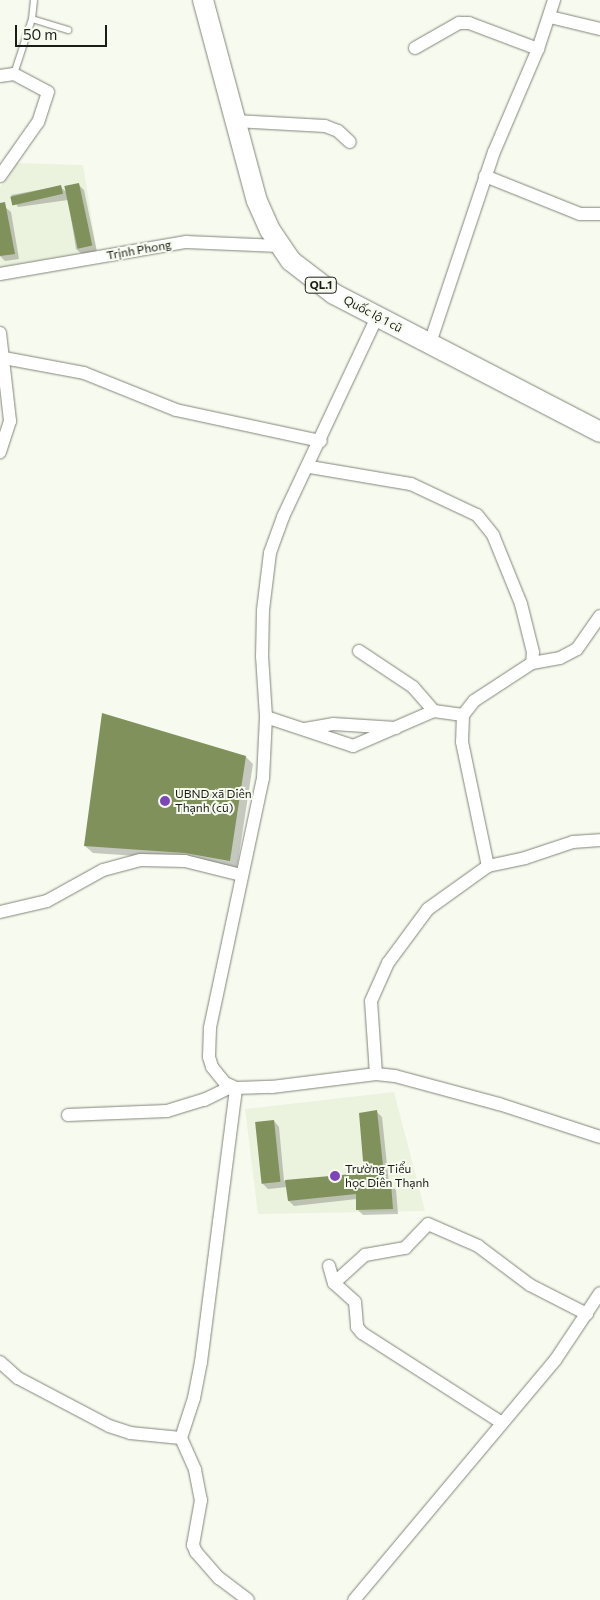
<!DOCTYPE html>
<meta charset="utf-8">
<style>
body{margin:0}
#map{position:relative;width:600px;height:1600px;overflow:hidden;background:#f7fbef;font-family:Commissioner,sans-serif}
div>[style]{position:absolute}
.built>*{inset:0;background:#ebf2de}
.shadow>*{inset:0;background:#0003}
.building>*{inset:0;background:#81915c;transform-origin:0 0}
.roads{filter:drop-shadow(0 0 1px #818579) drop-shadow(0 0 1px #818579)}
.lane>*{height:6px;margin:-3px;padding:0 3px;transform-origin:3px;border-radius:3px;background:#fff}
.street>*{height:12px;margin:-6px;padding:0 6px;transform-origin:6px;border-radius:6px;background:#fff}
.primary>*{height:20px;margin:-10px;padding:0 10px;transform-origin:10px;border-radius:10px;background:#fff}
.dots>*{width:14px;height:14px;translate:-50% -50%;box-sizing:border-box;border:2px solid #f7fbef;border-radius:50%}
span{translate:-50% -50%;white-space:nowrap;text-align:center;line-height:1.15;-webkit-text-stroke:4px #f7fbef;paint-order:stroke}
.shield-label span{padding:1px 4px;background:#f7fbef;border:1px solid;border-radius:4px;-webkit-text-stroke-width:0}
.shield-label{font-size:11px;color:#1b1c18;font-weight:700}
.street-label{font-size:12px;color:#1b1c18}
.poi-label{font-size:12px;color:#1b1c18}
.left{translate:0 -50%;text-align:left}
.scale{position:absolute;left:15px;top:25px;width:92px;height:22px;box-sizing:border-box;border:2px solid #1b1c18;border-top:0;padding-left:6px;font-size:15px;line-height:18px;white-space:nowrap;color:#1b1c18;-webkit-text-stroke:4px #f7fbef;paint-order:stroke}
</style>
<div id="map">
<div class="built">
<div style="clip-path:polygon(16px 163px,83px 165px,97px 251px,0 269px,0 187px)"></div>
<div style="clip-path:polygon(394px 1092px,425px 1211px,258px 1214px,245px 1109px)"></div>
</div>
<div class="shadow">
<div style="clip-path:polygon(78px 184px,84px 190px,97px 252px,82px 254px,76px 249px,68px 200px,18px 207px,11px 195px,60px 186px,67px 193px)"></div>
<div style="clip-path:polygon(5px 207px,11px 212px,19px 259px,5px 261px,0 256px,0 208px)"></div>
<div style="clip-path:polygon(246px 757px,253px 764px,237px 868px,194px 860px,93px 853px,85px 846px)"></div>
<div style="clip-path:polygon(377px 1112px,382px 1117px,389px 1184px,396px 1190px,398px 1214px,363px 1215px,357px 1209px,357px 1199px,294px 1206px,289px 1201px,287px 1187px,268px 1189px,262px 1183px,274px 1121px,279px 1127px,284px 1181px,365px 1174px)"></div>
</div>
<div class="building">
<div style="left:79px;top:183px;width:64px;height:15px;rotate:78deg"></div>
<div style="left:61px;top:185px;width:9px;height:52px;rotate:77deg"></div>
<div style="clip-path:polygon(5px 202px,15px 254px,0 256px,0 203px)"></div>
<div style="clip-path:polygon(102px 713px,246px 756px,230px 861px,185px 853px,84px 846px)"></div>
<div style="clip-path:polygon(377px 1110px,385px 1184px,391px 1183px,393px 1209px,356px 1210px,356px 1194px,288px 1201px,285px 1180px,364px 1173px,359px 1113px)"></div>
<div style="left:274px;top:1120px;width:62px;height:19px;rotate:84deg"></div>
</div>
<div class="roads">
<div class="lane">
<div style="left:32px;top:19px;width:38px;rotate:17deg"></div>
<div style="left:14px;top:74px;width:58px;rotate:-71.9deg"></div>
<div style="left:32px;top:19px;width:19px;rotate:-84deg"></div>
</div>
<div class="street">
<div style="left:550px;top:17px;width:51px;rotate:13.5deg"></div>
<div style="left:415px;top:48px;width:51px;rotate:-29.6deg"></div>
<div style="left:459px;top:23px;width:10px"></div>
<div style="left:469px;top:23px;width:74px;rotate:20.6deg"></div>
<div style="left:0;top:76px;width:14px;rotate:-8deg"></div>
<div style="left:14px;top:74px;width:38px;rotate:28deg"></div>
<div style="left:48px;top:92px;width:32px;rotate:108deg"></div>
<div style="left:38px;top:122px;width:66px;rotate:125.1deg"></div>
<div style="left:235px;top:121px;width:90px;rotate:3.2deg"></div>
<div style="left:325px;top:126px;width:14px;rotate:21deg"></div>
<div style="left:338px;top:131px;width:16px;rotate:43deg"></div>
<div style="left:485px;top:176px;width:102px;rotate:21.8deg"></div>
<div style="left:580px;top:214px;width:20px"></div>
<div style="left:0;top:274px;width:189px;rotate:-9.8deg"></div>
<div style="left:186px;top:242px;width:93px;rotate:2.5deg"></div>
<div style="left:377px;top:317px;width:221px;rotate:115.2deg"></div>
<div style="left:283px;top:517px;width:38px;rotate:110deg"></div>
<div style="left:270px;top:553px;width:57px;rotate:97deg"></div>
<div style="left:263px;top:610px;width:46px;rotate:91.2deg"></div>
<div style="left:262px;top:656px;width:61px;rotate:86.2deg"></div>
<div style="left:266px;top:717px;width:61px;rotate:92.8deg"></div>
<div style="left:263px;top:778px;width:256px;rotate:102deg"></div>
<div style="left:210px;top:1028px;width:29px;rotate:92deg"></div>
<div style="left:209px;top:1057px;width:10px;rotate:73deg"></div>
<div style="left:212px;top:1067px;width:21px;rotate:51deg"></div>
<div style="left:225px;top:1083px;width:12px;rotate:24deg"></div>
<div style="left:236px;top:1088px;width:36px;rotate:-2deg"></div>
<div style="left:272px;top:1087px;width:105px;rotate:-7.1deg"></div>
<div style="left:376px;top:1074px;width:19px;rotate:6deg"></div>
<div style="left:395px;top:1076px;width:108px;rotate:15.1deg"></div>
<div style="left:499px;top:1104px;width:106px;rotate:18.1deg"></div>
<div style="left:0;top:333px;width:89px;rotate:83.5deg"></div>
<div style="left:10px;top:421px;width:33px;rotate:108deg"></div>
<div style="left:430px;top:343px;width:201px;rotate:-71.5deg"></div>
<div style="left:494px;top:152px;width:112px;rotate:-66.9deg"></div>
<div style="left:538px;top:49px;width:52px;rotate:-71.9deg"></div>
<div style="left:4px;top:358px;width:81px;rotate:10.6deg"></div>
<div style="left:84px;top:373px;width:99px;rotate:21.9deg"></div>
<div style="left:176px;top:410px;width:148px;rotate:12.1deg"></div>
<div style="left:310px;top:467px;width:102px;rotate:9.6deg"></div>
<div style="left:411px;top:484px;width:73px;rotate:25.2deg"></div>
<div style="left:477px;top:515px;width:26px;rotate:51deg"></div>
<div style="left:493px;top:535px;width:74px;rotate:67.9deg"></div>
<div style="left:521px;top:604px;width:49px;rotate:76deg"></div>
<div style="left:533px;top:652px;width:11px;rotate:95deg"></div>
<div style="left:532px;top:663px;width:69px;rotate:146.8deg"></div>
<div style="left:474px;top:701px;width:18px;rotate:128deg"></div>
<div style="left:463px;top:715px;width:27px;rotate:92deg"></div>
<div style="left:462px;top:742px;width:127px;rotate:78.2deg"></div>
<div style="left:359px;top:651px;width:65px;rotate:33.7deg"></div>
<div style="left:413px;top:687px;width:32px;rotate:49deg"></div>
<div style="left:434px;top:711px;width:29px;rotate:8deg"></div>
<div style="left:532px;top:663px;width:28px;rotate:-10deg"></div>
<div style="left:560px;top:658px;width:19px;rotate:-28deg"></div>
<div style="left:577px;top:649px;width:40px;rotate:-55.1deg"></div>
<div style="left:266px;top:717px;width:92px;rotate:18.4deg"></div>
<div style="left:353px;top:746px;width:88px;rotate:-23.4deg"></div>
<div style="left:305px;top:729px;width:28px;rotate:-10deg"></div>
<div style="left:333px;top:724px;width:63px;rotate:3.6deg"></div>
<div style="left:0;top:912px;width:48px;rotate:-13.2deg"></div>
<div style="left:47px;top:901px;width:64px;rotate:-29deg"></div>
<div style="left:103px;top:870px;width:39px;rotate:-15deg"></div>
<div style="left:141px;top:860px;width:44px;rotate:1.3deg"></div>
<div style="left:185px;top:861px;width:58px;rotate:14deg"></div>
<div style="left:376px;top:1074px;width:73px;rotate:-93.9deg"></div>
<div style="left:371px;top:1001px;width:42px;rotate:-65.9deg"></div>
<div style="left:388px;top:963px;width:67px;rotate:-53.5deg"></div>
<div style="left:428px;top:909px;width:74px;rotate:-35.6deg"></div>
<div style="left:488px;top:866px;width:38px;rotate:-12deg"></div>
<div style="left:525px;top:858px;width:51px;rotate:-18.4deg"></div>
<div style="left:573px;top:842px;width:27px;rotate:-4deg"></div>
<div style="left:68px;top:1115px;width:99px;rotate:-2.3deg"></div>
<div style="left:167px;top:1111px;width:39px;rotate:-17deg"></div>
<div style="left:204px;top:1100px;width:30px;rotate:-26deg"></div>
<div style="left:329px;top:1266px;width:18px;rotate:74deg"></div>
<div style="left:334px;top:1283px;width:28px;rotate:42deg"></div>
<div style="left:355px;top:1302px;width:25px;rotate:85deg"></div>
<div style="left:357px;top:1327px;width:8px;rotate:50deg"></div>
<div style="left:362px;top:1333px;width:166px;rotate:32.7deg"></div>
<div style="left:334px;top:1283px;width:42px;rotate:-42.1deg"></div>
<div style="left:365px;top:1255px;width:41px;rotate:-9.9deg"></div>
<div style="left:405px;top:1248px;width:33px;rotate:-46deg"></div>
<div style="left:428px;top:1224px;width:55px;rotate:23.7deg"></div>
<div style="left:478px;top:1246px;width:65px;rotate:36.9deg"></div>
<div style="left:530px;top:1285px;width:64px;rotate:27deg"></div>
<div style="left:0;top:1362px;width:24px;rotate:42deg"></div>
<div style="left:18px;top:1378px;width:103px;rotate:27.8deg"></div>
<div style="left:109px;top:1426px;width:22px;rotate:18deg"></div>
<div style="left:130px;top:1433px;width:51px;rotate:5.6deg"></div>
<div style="left:181px;top:1438px;width:35px;rotate:66deg"></div>
<div style="left:195px;top:1470px;width:31px;rotate:79deg"></div>
<div style="left:201px;top:1500px;width:46px;rotate:100.1deg"></div>
<div style="left:193px;top:1545px;width:8px;rotate:67deg"></div>
<div style="left:196px;top:1552px;width:35px;rotate:49deg"></div>
<div style="left:219px;top:1578px;width:36px;rotate:37deg"></div>
<div style="left:181px;top:1438px;width:42px;rotate:-72deg"></div>
<div style="left:194px;top:1398px;width:37px;rotate:-79deg"></div>
<div style="left:201px;top:1362px;width:276px;rotate:-82.7deg"></div>
<div style="left:354px;top:1600px;width:314px;rotate:-50deg"></div>
<div style="left:556px;top:1359px;width:79px;rotate:-56.3deg"></div>
</div>
<div class="primary">
<div style="left:203px;top:0;width:208px;rotate:75deg"></div>
<div style="left:257px;top:201px;width:32px;rotate:66deg"></div>
<div style="left:270px;top:230px;width:37px;rotate:56deg"></div>
<div style="left:291px;top:261px;width:54px;rotate:37.5deg"></div>
<div style="left:334px;top:294px;width:300px;rotate:27.4deg"></div>
</div>
</div>
<div class="dots">
<div style="left:165px;top:801px;background:#7e45bb"></div>
<div style="left:335px;top:1176px;background:#7e45bb"></div>
</div>
<div class="shield-label">
<span style="left:321px;top:285px">QL.1</span>
</div>
<div class="street-label">
<span style="left:139px;top:250px;rotate:-10deg">Trịnh Phong</span>
<span style="left:373px;top:314px;rotate:28deg">Quốc lộ 1 cũ</span>
</div>
<div class="poi-label">
<span class="left" style="left:175px;top:801px">UBND xã Diên<br>Thạnh (cũ)</span>
<span class="left" style="left:345px;top:1176px">Trường Tiểu<br>học Diên Thạnh</span>
</div>
<div class="scale">50 m</div>
</div>
